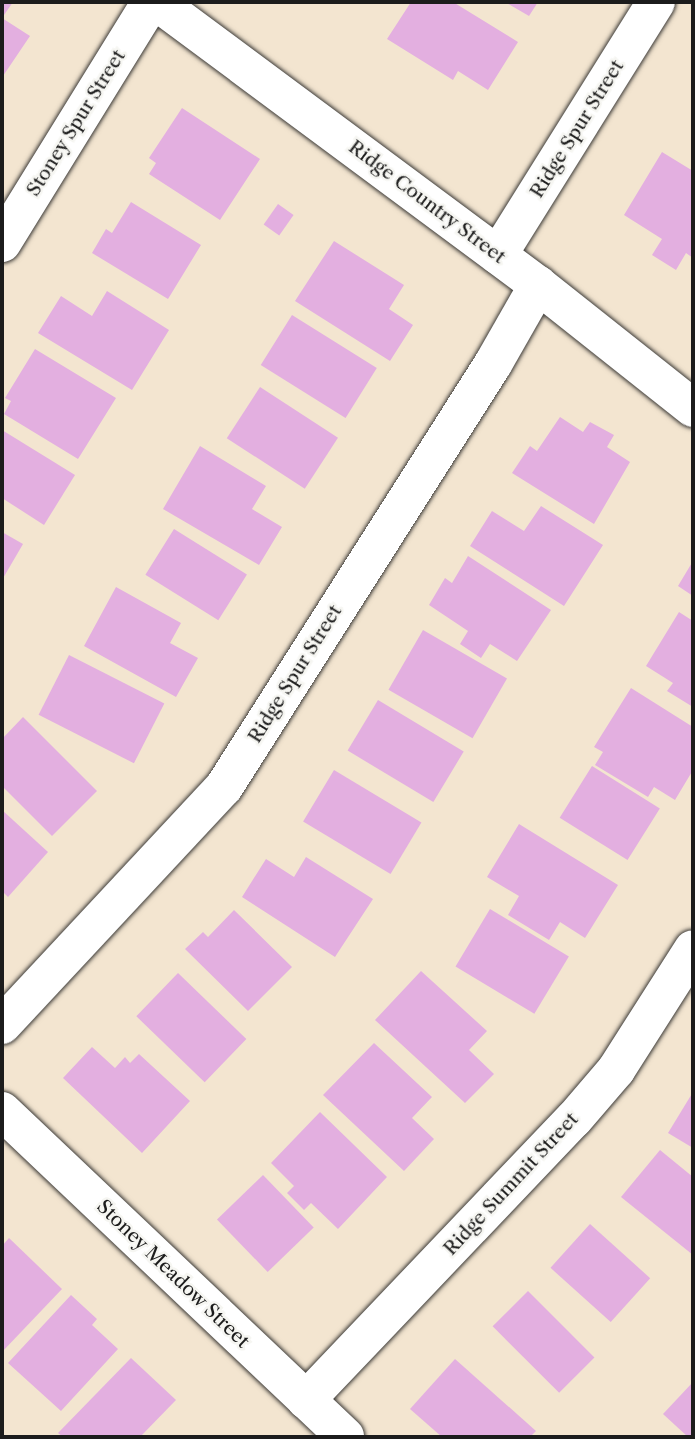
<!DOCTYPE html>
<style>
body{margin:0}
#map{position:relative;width:695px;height:1439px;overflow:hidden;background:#f3e5d0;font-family:"Libre Caslon Text",serif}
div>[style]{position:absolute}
.building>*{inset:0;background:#e3afe0;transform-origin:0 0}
.roads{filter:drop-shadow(0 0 2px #3c3a37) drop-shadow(0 0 2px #3c3a37)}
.minor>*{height:38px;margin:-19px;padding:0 19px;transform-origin:19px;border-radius:19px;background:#fff}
span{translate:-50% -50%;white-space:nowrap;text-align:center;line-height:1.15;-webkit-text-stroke:5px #f6f6f2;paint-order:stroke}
.street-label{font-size:19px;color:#1c1c1c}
.frame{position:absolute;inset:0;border:4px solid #1c1c1c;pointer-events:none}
</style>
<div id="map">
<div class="building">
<div style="clip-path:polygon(2px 2px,13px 2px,2px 18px,30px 36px,3px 76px)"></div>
<div style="clip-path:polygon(411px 2px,453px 2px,518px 42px,488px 90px,458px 71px,453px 80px,387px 39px)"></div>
<div style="clip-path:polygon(505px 2px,538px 2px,529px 16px)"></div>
<div style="clip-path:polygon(182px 108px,260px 159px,220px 220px,149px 174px,156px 163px,149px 158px)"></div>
<div style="clip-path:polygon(662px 152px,693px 171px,693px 258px,686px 253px,676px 270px,652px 255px,662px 239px,624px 215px)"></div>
<div style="clip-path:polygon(131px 202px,201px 245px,168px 299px,92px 253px,106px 229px,112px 233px)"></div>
<div style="left:278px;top:204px;width:19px;height:25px;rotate:35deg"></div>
<div style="clip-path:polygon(334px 241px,404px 285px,389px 309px,413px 325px,390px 361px,295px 301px)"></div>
<div style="clip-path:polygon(107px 291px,169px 330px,132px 390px,38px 333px,61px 296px,92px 316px)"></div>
<div style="left:292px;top:315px;width:100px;height:59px;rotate:32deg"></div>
<div style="clip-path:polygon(35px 349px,116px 398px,78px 459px,4px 414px,11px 401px,5px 398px)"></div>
<div style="left:260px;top:387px;width:93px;height:61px;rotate:33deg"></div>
<div style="clip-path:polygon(560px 417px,583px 432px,590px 422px,614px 435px,607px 447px,630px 462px,594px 524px,512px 473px,530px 446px,537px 451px)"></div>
<div style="clip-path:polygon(2px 430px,75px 475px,44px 525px,2px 498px)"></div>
<div style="clip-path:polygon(200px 446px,266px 486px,252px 509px,282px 527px,259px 565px,163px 509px)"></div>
<div style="clip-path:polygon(541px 506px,603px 545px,564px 606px,470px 546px,492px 511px,524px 531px)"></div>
<div style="left:174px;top:529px;width:86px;height:54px;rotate:32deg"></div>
<div style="clip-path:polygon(2px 532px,23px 544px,2px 580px)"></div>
<div style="clip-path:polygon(468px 556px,551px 610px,517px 661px,490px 644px,481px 658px,460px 644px,468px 631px,429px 605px,445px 578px,452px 583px)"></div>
<div style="clip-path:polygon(693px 561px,693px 596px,678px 586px)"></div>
<div style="clip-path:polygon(116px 587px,181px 623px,170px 643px,198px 658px,176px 697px,84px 646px)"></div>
<div style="clip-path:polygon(679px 612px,693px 621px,693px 707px,667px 691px,673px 683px,646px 666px)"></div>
<div style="left:423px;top:630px;width:97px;height:69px;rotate:30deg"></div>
<div style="left:69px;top:655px;width:107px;height:67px;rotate:27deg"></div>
<div style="clip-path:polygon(631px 688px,693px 727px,693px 770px,675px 800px,654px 787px,648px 797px,595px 765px,603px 752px,594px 747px)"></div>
<div style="left:378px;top:700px;width:100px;height:59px;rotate:31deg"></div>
<div style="clip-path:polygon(23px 717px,97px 791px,52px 836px,2px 786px,2px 739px)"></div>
<div style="left:592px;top:766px;width:80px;height:61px;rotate:32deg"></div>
<div style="left:334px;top:770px;width:102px;height:60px;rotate:31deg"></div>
<div style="clip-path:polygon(2px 810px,48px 852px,8px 897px,2px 891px)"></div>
<div style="clip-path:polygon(519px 824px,618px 885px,585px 938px,560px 922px,549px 940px,508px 915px,519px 896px,487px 877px)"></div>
<div style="clip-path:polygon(306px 857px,373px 899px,335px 957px,242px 897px,266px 859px,294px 877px)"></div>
<div style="left:490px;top:909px;width:92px;height:67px;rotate:31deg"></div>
<div style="clip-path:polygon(234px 910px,292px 967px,248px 1011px,185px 949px,203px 932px,208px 937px)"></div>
<div style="clip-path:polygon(421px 971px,487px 1031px,469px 1050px,494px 1074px,465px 1103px,375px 1020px)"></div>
<div style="left:178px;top:973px;width:95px;height:60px;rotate:44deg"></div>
<div style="clip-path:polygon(374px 1043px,432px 1097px,412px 1118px,434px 1139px,404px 1171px,323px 1095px)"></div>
<div style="clip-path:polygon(92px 1047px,115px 1068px,125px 1057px,130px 1063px,139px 1054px,190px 1101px,142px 1153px,63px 1078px)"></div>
<div style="clip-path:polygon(693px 1092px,693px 1148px,668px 1133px)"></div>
<div style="clip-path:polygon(320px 1112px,387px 1177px,338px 1229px,311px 1203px,304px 1210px,287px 1193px,294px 1186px,271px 1163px)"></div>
<div style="clip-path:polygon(660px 1150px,693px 1177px,693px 1255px,621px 1197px)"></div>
<div style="left:263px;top:1175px;width:73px;height:64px;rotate:46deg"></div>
<div style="left:590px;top:1224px;width:81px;height:59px;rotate:42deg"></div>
<div style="clip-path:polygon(9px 1238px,62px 1289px,2px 1352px,2px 1246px)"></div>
<div style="left:528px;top:1291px;width:94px;height:50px;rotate:45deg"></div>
<div style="clip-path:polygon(71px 1295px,97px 1319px,92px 1325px,118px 1349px,61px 1411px,8px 1363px)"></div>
<div style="clip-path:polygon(131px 1358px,176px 1400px,140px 1437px,63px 1437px,58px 1433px)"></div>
<div style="clip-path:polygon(455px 1359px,536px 1431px,530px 1437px,442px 1437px,410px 1409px)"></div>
<div style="clip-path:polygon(693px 1382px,693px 1437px,688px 1437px,663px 1414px)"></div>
</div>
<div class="roads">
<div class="minor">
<div style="left:157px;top:2px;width:475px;rotate:36.6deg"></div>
<div style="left:538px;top:285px;width:198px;rotate:38.4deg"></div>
<div style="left:2px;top:243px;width:283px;rotate:-58.3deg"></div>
<div style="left:498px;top:255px;width:298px;rotate:-58deg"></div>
<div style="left:2px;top:1025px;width:325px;rotate:-47deg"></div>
<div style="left:224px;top:787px;width:501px;rotate:-57.55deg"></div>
<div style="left:493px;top:364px;width:91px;rotate:-60.3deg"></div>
<div style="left:2px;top:1111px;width:473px;rotate:43.5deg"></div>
<div style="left:306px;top:1400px;width:388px;rotate:-46.4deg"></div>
<div style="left:574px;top:1119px;width:65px;rotate:-49.4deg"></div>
<div style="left:616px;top:1070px;width:143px;rotate:-57.5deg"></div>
</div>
</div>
<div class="street-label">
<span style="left:76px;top:123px;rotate:-58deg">Stoney Spur Street</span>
<span style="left:577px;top:129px;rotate:-58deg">Ridge Spur Street</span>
<span style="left:427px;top:202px;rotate:37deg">Ridge Country Street</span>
<span style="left:295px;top:674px;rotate:-58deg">Ridge Spur Street</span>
<span style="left:511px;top:1184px;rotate:-47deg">Ridge Summit Street</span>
<span style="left:173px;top:1274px;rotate:44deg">Stoney Meadow Street</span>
</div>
<div class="frame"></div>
</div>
